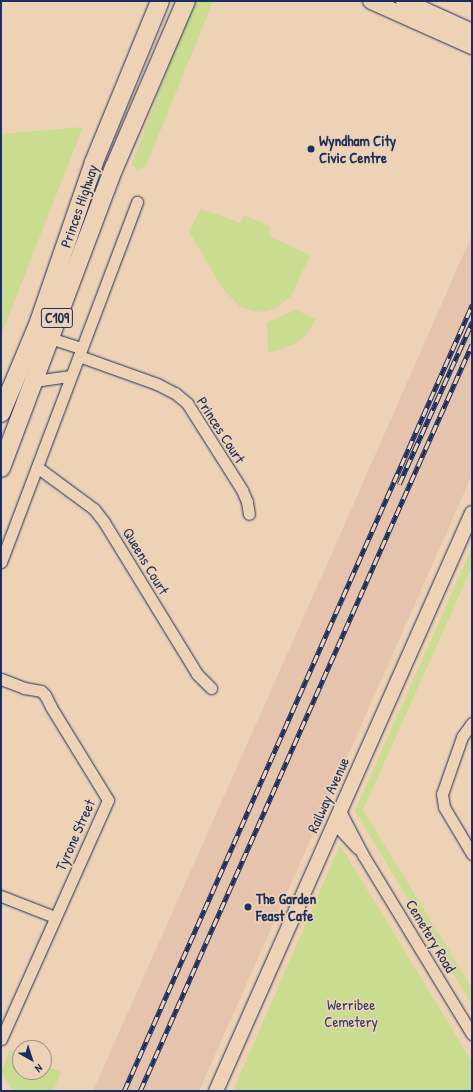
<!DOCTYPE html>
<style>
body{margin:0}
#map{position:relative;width:473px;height:1092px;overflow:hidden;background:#eed2b5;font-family:"Patrick Hand",sans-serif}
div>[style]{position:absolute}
.built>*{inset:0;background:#e5c3ac}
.green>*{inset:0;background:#c9dc90}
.roads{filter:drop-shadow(0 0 1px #1b2f5e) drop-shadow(0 0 1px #1b2f5e)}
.minor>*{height:11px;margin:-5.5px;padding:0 5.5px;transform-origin:5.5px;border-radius:5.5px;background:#eed2b5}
.tertiary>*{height:14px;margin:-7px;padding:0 7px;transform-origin:7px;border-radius:7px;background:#eed2b5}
.secondary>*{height:16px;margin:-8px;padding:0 8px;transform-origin:8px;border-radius:8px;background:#eed2b5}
.trunk>*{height:18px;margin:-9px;padding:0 9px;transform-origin:9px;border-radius:9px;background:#eed2b5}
.rail>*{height:4.5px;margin-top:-2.25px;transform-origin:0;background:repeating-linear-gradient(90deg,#eed2b5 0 9px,#1b2f5e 0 18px);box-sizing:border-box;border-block:1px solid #1b2f5e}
.dots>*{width:11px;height:11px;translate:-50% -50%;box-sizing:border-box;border:2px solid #eed2b5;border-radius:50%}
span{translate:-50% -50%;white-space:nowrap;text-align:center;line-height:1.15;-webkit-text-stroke:3.5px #eed2b5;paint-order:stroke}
.shield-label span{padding:1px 3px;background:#eed2b5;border:1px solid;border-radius:3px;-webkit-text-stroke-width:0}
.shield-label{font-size:14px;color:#1b2f5e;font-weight:700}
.poi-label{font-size:15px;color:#1b2f5e;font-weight:700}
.left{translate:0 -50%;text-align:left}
.street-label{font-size:15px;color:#1b2f5e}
.park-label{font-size:15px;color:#2c4063}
.frame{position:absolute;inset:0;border:2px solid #1b2f5e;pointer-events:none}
.north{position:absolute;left:12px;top:1040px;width:40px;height:40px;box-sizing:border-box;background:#eed2b5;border:1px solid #9a9192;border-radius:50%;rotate:141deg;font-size:11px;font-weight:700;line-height:16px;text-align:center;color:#1b2f5e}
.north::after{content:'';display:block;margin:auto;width:14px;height:18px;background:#1b2f5e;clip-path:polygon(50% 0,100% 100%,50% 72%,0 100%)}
</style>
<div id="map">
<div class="built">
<div style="clip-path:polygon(472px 235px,472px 475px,199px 1091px,93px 1091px,325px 569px)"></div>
</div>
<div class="green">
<div style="clip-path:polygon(193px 1px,213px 1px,146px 166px,138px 171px,132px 164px)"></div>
<div style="clip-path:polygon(83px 127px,1px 335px,1px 134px)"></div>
<div style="clip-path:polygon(201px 209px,241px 223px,243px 215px,270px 226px,269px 236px,310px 255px,291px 296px,276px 308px,260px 312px,240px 307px,222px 288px,189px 231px)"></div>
<div style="clip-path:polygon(296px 310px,316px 319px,306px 335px,294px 344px,268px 353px,267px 322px)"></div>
<div style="clip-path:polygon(472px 548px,472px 567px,363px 810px,472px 988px,472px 1005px,355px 811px)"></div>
<div style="clip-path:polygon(340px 845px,472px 1062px,472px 1091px,233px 1091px)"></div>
<div style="clip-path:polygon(10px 1050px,20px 1054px,20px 1072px,44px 1072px,44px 1065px,61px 1072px,53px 1091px,13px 1091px,1px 1072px)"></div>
</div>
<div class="roads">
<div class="minor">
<div style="left:50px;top:338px;width:33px;rotate:18deg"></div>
<div style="left:79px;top:356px;width:83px;rotate:19.7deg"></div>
<div style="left:157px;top:384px;width:20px;rotate:27deg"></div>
<div style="left:175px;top:393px;width:16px;rotate:40deg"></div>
<div style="left:187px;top:403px;width:103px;rotate:57.7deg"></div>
<div style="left:242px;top:490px;width:13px;rotate:67deg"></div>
<div style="left:247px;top:502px;width:12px;rotate:81deg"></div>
<div style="left:34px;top:381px;width:37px;rotate:-8deg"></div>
<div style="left:37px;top:467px;width:71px;rotate:36.4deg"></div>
<div style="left:94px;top:509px;width:16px;rotate:52deg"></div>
<div style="left:104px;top:522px;width:178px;rotate:58.5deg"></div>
<div style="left:197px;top:674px;width:20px;rotate:45deg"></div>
<div style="left:1px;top:562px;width:385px;rotate:-69.3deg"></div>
<div style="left:1px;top:679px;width:25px;rotate:21deg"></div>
<div style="left:24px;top:688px;width:17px;rotate:10deg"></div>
<div style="left:41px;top:691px;width:6px;rotate:45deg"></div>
<div style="left:45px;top:695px;width:13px;rotate:63deg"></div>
<div style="left:51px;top:707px;width:109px;rotate:58.5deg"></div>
<div style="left:108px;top:800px;width:262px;rotate:114.1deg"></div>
<div style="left:472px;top:723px;width:17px;rotate:126deg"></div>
<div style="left:462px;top:737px;width:60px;rotate:109.3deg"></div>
<div style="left:442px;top:794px;width:13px;rotate:81deg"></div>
<div style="left:444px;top:807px;width:55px;rotate:59.2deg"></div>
<div style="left:340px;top:811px;width:50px;rotate:62.4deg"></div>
<div style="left:363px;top:855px;width:210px;rotate:58.7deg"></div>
<div style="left:335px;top:824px;width:33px;rotate:47deg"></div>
<div style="left:1px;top:896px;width:58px;rotate:21.3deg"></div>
</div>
<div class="tertiary">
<div style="left:216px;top:1091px;width:632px;rotate:-66.11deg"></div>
</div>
<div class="secondary">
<div style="left:371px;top:1px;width:111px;rotate:24deg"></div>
<div style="left:404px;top:1px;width:75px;rotate:24.5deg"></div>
</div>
<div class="trunk">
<div style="left:1px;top:413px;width:99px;rotate:-67.3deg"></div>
<div style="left:39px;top:322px;width:169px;rotate:-71deg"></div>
<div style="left:94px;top:162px;width:174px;rotate:-67.7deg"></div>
<div style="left:1px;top:468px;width:321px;rotate:-69.4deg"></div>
<div style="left:114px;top:168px;width:182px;rotate:-66.7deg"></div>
</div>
</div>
<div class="rail">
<div style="left:399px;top:484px;width:178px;rotate:-65.7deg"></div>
<div style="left:124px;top:1091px;width:860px;rotate:-66.12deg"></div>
<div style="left:140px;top:1091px;width:817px;rotate:-66.04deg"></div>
</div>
<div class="dots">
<div style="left:311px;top:149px;background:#1b2f5e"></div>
<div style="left:248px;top:907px;background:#1b2f5e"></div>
</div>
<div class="shield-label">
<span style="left:57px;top:318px">C109</span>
</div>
<div class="poi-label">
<span class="left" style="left:319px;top:149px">Wyndham City<br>Civic Centre</span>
<span class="left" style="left:256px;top:907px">The Garden<br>Feast Cafe</span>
</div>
<div class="street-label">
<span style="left:79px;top:206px;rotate:-71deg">Princes Highway</span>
<span style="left:221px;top:430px;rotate:57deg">Princes Court</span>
<span style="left:146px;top:561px;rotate:59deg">Queens Court</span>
<span style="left:328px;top:795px;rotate:-66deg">Railway Avenue</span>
<span style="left:75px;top:835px;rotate:-66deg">Tyrone Street</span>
<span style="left:431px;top:936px;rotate:59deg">Cemetery Road</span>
</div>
<div class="park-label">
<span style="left:351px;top:1013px">Werribee<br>Cemetery</span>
</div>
<div class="frame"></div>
<div class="north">N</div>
</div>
